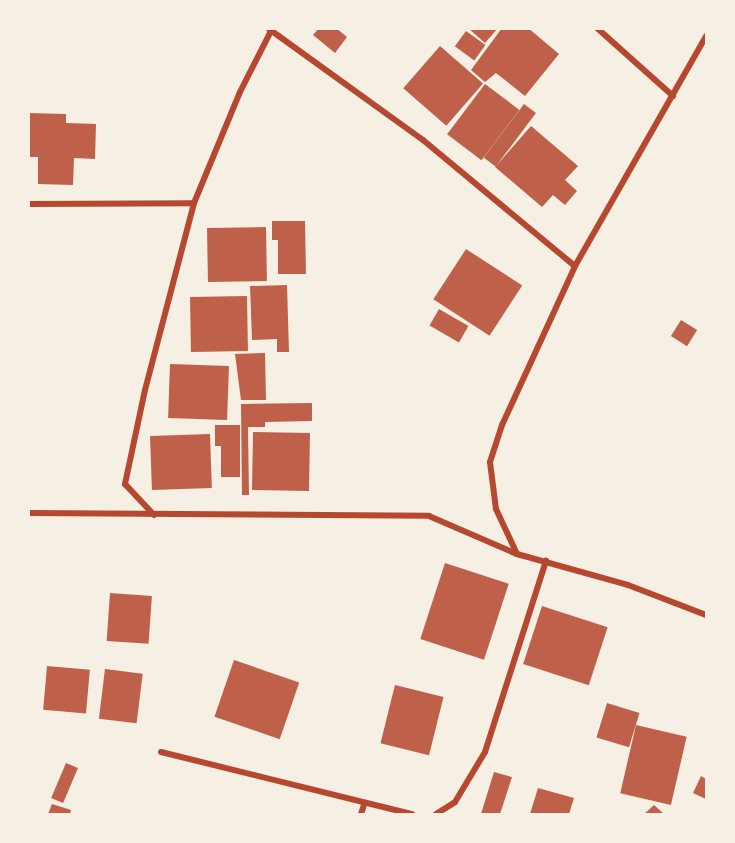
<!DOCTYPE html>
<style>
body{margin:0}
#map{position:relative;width:735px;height:843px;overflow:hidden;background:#f6efe4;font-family:Manrope,sans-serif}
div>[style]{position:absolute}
.building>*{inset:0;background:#bf614a;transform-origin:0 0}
.minor>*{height:6px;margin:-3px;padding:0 3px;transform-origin:3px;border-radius:3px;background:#b5482f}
span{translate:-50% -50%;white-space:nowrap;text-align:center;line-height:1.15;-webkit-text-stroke:6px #f6efe4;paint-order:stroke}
.frame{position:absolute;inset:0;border:30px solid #f6efe4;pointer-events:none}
</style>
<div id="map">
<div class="building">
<div style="clip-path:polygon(319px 28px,336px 28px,347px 37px,335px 53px,313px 35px)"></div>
<div style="clip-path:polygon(468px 28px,498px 28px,485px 43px)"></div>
<div style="clip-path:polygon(502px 28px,528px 28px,559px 54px,525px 96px,496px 73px,485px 82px,471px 70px)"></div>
<div style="left:466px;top:31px;width:24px;height:19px;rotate:36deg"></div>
<div style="left:440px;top:46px;width:57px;height:56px;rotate:41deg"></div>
<div style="left:485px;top:84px;width:43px;height:63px;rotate:37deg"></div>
<div style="left:524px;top:104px;width:15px;height:67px;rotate:37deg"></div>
<div style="clip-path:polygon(28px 113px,66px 114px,66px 123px,96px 124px,95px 159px,74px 158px,73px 185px,38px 184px,38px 157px,28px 157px)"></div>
<div style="clip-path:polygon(531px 126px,578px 166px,565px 180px,577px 191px,565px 205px,553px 195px,542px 207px,495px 167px)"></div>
<div style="clip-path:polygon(272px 221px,305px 221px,306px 274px,278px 274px,278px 240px,272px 240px)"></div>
<div style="left:266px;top:227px;width:54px;height:59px;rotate:89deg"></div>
<div style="left:466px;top:249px;width:67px;height:60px;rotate:33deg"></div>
<div style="clip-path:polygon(287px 285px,289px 352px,277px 352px,277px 339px,252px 340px,250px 286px)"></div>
<div style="left:247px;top:296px;width:55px;height:57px;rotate:89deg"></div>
<div style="left:439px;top:309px;width:34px;height:19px;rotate:30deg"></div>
<div style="left:681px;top:320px;width:19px;height:19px;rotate:32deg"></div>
<div style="clip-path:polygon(265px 353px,266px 400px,241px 400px,235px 354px)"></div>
<div style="left:170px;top:364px;width:59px;height:54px;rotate:2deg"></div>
<div style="clip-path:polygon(312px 403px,312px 421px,265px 422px,265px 427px,248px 427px,249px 495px,242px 495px,241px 404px)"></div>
<div style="clip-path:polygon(215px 425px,240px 425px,240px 477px,221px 477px,221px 446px,215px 446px)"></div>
<div style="left:253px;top:432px;width:57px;height:58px;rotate:1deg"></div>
<div style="left:210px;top:434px;width:54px;height:60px;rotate:88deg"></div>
<div style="left:445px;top:563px;width:67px;height:80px;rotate:18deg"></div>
<div style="left:110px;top:593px;width:42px;height:48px;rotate:4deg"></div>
<div style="left:542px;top:606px;width:69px;height:61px;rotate:18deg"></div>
<div style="left:234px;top:660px;width:69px;height:60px;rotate:19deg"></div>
<div style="left:47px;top:666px;width:43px;height:44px;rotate:5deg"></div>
<div style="left:105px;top:669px;width:38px;height:50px;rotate:7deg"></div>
<div style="left:395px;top:685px;width:50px;height:60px;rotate:14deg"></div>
<div style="left:607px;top:703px;width:34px;height:36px;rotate:17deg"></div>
<div style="left:636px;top:725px;width:52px;height:70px;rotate:13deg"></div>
<div style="left:66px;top:763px;width:13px;height:38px;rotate:23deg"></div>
<div style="clip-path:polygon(494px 772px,512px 777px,500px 814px,481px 814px)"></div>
<div style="clip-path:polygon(701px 776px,706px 779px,706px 799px,693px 793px)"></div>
<div style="clip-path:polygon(538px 788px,574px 798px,569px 814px,530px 814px)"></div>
<div style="clip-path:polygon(52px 804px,71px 810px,70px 814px,48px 814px)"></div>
<div style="clip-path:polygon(654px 805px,664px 814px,644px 814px)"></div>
</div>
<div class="minor">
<div style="left:597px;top:28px;width:102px;rotate:41.8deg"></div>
<div style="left:269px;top:29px;width:190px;rotate:35.8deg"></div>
<div style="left:423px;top:140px;width:197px;rotate:39.7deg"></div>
<div style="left:28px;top:204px;width:166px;rotate:-0.3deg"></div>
<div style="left:28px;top:513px;width:401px;rotate:0.4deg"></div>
<div style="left:429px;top:516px;width:96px;rotate:23.4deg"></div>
<div style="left:517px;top:554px;width:115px;rotate:15.6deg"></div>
<div style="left:628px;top:585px;width:84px;rotate:21deg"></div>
<div style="left:154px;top:515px;width:42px;rotate:-133.1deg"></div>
<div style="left:125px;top:484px;width:96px;rotate:-78deg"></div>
<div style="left:145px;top:390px;width:193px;rotate:-75.3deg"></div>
<div style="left:194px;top:203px;width:120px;rotate:-67.5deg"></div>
<div style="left:240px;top:92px;width:68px;rotate:-63.1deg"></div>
<div style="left:517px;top:554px;width:50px;rotate:-115deg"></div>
<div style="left:496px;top:509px;width:47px;rotate:-97.3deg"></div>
<div style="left:490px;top:462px;width:39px;rotate:-72deg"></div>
<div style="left:502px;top:425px;width:175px;rotate:-65.3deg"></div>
<div style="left:575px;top:266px;width:265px;rotate:-60.3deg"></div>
<div style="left:161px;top:752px;width:259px;rotate:13.9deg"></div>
<div style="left:361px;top:814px;width:9px;rotate:-72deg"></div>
<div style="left:436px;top:814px;width:22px;rotate:-32deg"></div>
<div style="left:455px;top:802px;width:58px;rotate:-59deg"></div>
<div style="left:485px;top:752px;width:201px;rotate:-72.3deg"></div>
</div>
<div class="frame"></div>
</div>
